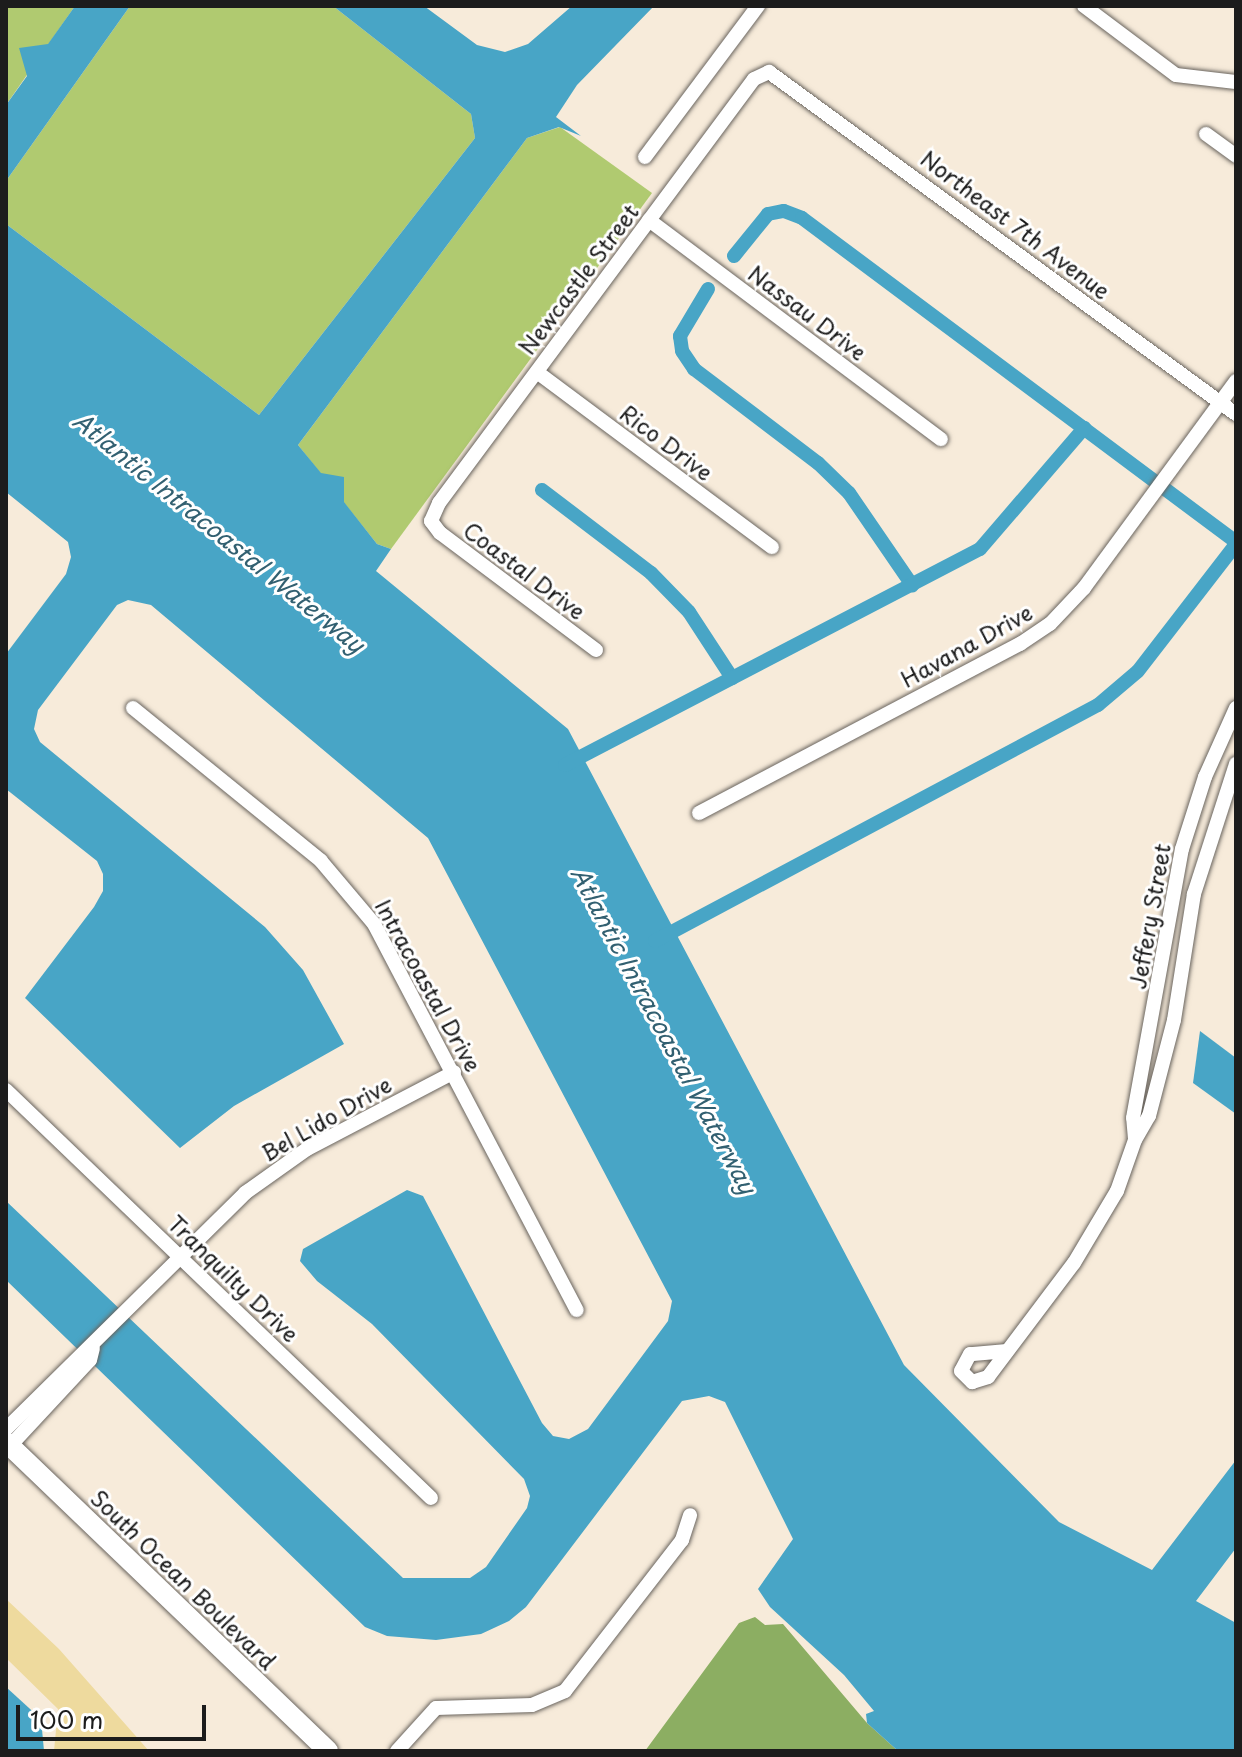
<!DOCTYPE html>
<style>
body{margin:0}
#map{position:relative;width:1242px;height:1757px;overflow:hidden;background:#f7ebda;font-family:"Playpen Sans",sans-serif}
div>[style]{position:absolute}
.green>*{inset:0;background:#b0ca70}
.forest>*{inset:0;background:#8cae62}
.sand>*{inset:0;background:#eeda9e}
.water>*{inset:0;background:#48a5c6}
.canal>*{height:14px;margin:-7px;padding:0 7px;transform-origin:7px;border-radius:7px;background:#48a5c6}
.roads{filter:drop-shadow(0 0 2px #69645e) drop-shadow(0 0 2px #69645e)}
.minor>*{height:14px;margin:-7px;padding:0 7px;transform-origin:7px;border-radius:7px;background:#fff}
.secondary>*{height:20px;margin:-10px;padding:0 10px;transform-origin:10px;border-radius:10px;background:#fff}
span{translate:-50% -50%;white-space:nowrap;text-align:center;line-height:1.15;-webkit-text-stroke:6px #fff;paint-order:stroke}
.street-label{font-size:22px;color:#1c1c1c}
.water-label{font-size:24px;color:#326071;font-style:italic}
.frame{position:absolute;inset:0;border:8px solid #1c1c1c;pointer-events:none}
.scale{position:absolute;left:16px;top:1705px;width:190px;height:36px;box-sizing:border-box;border:4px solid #1c1c1c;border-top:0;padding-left:10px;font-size:24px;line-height:28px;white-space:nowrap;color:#1c1c1c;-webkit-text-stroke:6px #fff;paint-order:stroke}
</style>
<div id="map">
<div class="green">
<div style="clip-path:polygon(6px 6px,75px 6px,6px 105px)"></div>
<div style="clip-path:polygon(130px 6px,333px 6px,471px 114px,475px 138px,259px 415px,6px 224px,6px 181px)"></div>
<div style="clip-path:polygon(560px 127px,652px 193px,391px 549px,377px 544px,298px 445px,527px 138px)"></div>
</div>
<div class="forest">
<div style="clip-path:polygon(755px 1617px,765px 1625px,783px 1624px,867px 1723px,898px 1751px,645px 1751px,739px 1623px)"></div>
</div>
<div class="sand">
<div style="clip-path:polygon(6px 1599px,59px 1649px,149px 1751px,54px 1751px,58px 1709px,6px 1658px)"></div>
</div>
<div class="water">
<div style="clip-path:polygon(75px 6px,130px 6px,6px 181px,6px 105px,27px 76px,19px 48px,48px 44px)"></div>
<div style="clip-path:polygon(333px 6px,424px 6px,477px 45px,505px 52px,528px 44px,572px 6px,654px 6px,577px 85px,556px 117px,581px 136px,559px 127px,527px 138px,298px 445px,321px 473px,344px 477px,344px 502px,377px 544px,391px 549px,376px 571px,568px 729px,904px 1365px,1059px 1522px,1152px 1570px,1236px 1460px,1236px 1548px,1196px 1601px,1236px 1623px,1236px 1751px,898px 1751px,867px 1723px,866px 1714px,874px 1711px,844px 1675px,770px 1607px,758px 1589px,793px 1539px,725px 1402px,709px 1396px,682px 1401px,526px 1607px,509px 1621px,481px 1634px,436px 1640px,387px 1636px,365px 1627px,6px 1280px,6px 1201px,403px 1578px,470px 1578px,486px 1567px,527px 1508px,530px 1496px,524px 1479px,372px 1324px,317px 1281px,300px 1261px,303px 1249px,407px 1190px,423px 1196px,542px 1423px,553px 1436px,569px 1439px,588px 1429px,668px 1321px,672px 1301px,428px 838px,151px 605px,128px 600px,117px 605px,38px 710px,34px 729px,40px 742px,265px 927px,303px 970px,344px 1044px,234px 1106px,180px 1148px,25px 998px,94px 907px,103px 891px,103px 874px,97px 861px,6px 789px,6px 654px,66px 574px,71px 557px,68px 542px,6px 492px,6px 224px,259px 415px,475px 138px,471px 114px)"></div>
<div style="clip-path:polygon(1200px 1031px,1236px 1058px,1236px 1114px,1193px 1083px)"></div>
<div style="clip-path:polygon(6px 1687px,41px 1719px,44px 1751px,6px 1751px)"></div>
</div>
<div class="canal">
<div style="left:734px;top:256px;width:54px;rotate:-51deg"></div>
<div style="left:768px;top:214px;width:16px;rotate:-11deg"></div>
<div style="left:784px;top:211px;width:19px;rotate:21deg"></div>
<div style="left:802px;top:218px;width:542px;rotate:36.74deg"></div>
<div style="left:708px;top:289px;width:55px;rotate:120.8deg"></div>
<div style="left:680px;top:336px;width:15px;rotate:82deg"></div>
<div style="left:682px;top:351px;width:22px;rotate:56deg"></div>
<div style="left:694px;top:369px;width:156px;rotate:37.2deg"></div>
<div style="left:818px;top:463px;width:43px;rotate:44.1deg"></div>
<div style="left:849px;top:493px;width:112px;rotate:55.6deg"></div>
<div style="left:542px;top:490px;width:137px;rotate:37.3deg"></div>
<div style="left:651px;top:573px;width:54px;rotate:45.7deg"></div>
<div style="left:689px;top:612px;width:79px;rotate:56.9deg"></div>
<div style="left:565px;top:765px;width:468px;rotate:-27.5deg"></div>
<div style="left:980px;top:549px;width:160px;rotate:-49.3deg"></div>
<div style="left:655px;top:941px;width:502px;rotate:-28.05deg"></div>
<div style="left:1098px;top:705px;width:52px;rotate:-40.4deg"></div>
<div style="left:1138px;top:671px;width:160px;rotate:-52.3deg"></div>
</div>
<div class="roads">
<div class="minor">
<div style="left:1084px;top:6px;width:115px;rotate:36.9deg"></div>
<div style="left:1176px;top:75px;width:60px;rotate:6.7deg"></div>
<div style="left:1206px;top:134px;width:37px;rotate:36deg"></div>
<div style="left:645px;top:157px;width:189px;rotate:-53.2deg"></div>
<div style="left:649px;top:220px;width:365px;rotate:36.9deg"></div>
<div style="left:537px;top:372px;width:293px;rotate:36.7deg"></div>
<div style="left:596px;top:650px;width:195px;rotate:-143.1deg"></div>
<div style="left:440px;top:533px;width:15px;rotate:-127deg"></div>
<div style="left:431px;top:521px;width:20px;rotate:-66deg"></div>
<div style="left:439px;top:503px;width:528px;rotate:-53.39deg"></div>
<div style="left:754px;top:79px;width:17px;rotate:-25deg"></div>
<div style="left:769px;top:72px;width:579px;rotate:36.22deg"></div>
<div style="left:133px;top:708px;width:242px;rotate:39.1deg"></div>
<div style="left:321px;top:861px;width:82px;rotate:49.9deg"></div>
<div style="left:374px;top:924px;width:436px;rotate:62.3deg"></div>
<div style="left:699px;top:813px;width:363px;rotate:-27.8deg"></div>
<div style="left:1020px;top:644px;width:36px;rotate:-34deg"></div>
<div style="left:1050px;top:624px;width:50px;rotate:-46.6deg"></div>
<div style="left:1084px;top:588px;width:257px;rotate:-53.7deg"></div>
<div style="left:6px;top:1090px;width:589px;rotate:43.83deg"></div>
<div style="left:1135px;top:1139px;width:21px;rotate:-95deg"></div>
<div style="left:1133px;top:1118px;width:273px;rotate:-79.7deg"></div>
<div style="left:1182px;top:849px;width:76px;rotate:-72.3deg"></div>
<div style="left:1205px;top:777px;width:76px;rotate:-65.8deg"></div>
<div style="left:1007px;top:1351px;width:37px;rotate:175deg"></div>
<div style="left:970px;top:1354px;width:19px;rotate:118deg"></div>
<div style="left:961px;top:1371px;width:16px;rotate:45deg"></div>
<div style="left:972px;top:1382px;width:17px;rotate:-17deg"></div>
<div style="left:988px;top:1377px;width:143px;rotate:-53deg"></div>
<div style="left:1074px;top:1263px;width:84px;rotate:-59.2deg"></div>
<div style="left:1117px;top:1191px;width:54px;rotate:-70.6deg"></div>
<div style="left:1135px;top:1140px;width:28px;rotate:-60deg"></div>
<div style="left:1149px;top:1116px;width:99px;rotate:-75.4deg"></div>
<div style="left:1174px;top:1020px;width:128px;rotate:-81deg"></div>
<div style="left:1194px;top:894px;width:137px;rotate:-72.1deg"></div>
<div style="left:6px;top:1429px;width:336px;rotate:-44.6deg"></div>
<div style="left:245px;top:1193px;width:76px;rotate:-35.4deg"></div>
<div style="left:307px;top:1149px;width:166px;rotate:-27.6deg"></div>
<div style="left:10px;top:1446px;width:117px;rotate:-47.1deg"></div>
<div style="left:90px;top:1360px;width:12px;rotate:-76deg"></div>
<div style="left:397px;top:1751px;width:58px;rotate:-47.8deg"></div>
<div style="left:436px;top:1708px;width:96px;rotate:-1.8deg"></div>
<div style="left:532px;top:1705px;width:36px;rotate:-23deg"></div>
<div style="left:565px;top:1691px;width:191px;rotate:-52.2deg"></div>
<div style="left:682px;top:1540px;width:26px;rotate:-72deg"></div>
</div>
<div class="secondary">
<div style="left:6px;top:1442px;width:446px;rotate:43.8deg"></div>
</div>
</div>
<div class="street-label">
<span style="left:1016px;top:224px;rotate:37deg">Northeast 7th Avenue</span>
<span style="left:578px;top:279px;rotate:-53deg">Newcastle Street</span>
<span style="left:808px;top:312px;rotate:37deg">Nassau Drive</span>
<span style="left:667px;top:442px;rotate:37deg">Rico Drive</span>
<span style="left:525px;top:570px;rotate:37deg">Coastal Drive</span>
<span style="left:966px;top:645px;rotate:-29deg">Havana Drive</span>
<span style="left:1149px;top:916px;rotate:-80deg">Jeffery Street</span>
<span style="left:429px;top:985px;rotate:61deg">Intracoastal Drive</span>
<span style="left:326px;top:1118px;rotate:-30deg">Bel Lido Drive</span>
<span style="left:234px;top:1278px;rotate:44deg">Tranquilty Drive</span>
<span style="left:184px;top:1579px;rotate:44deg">South Ocean Boulevard</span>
</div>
<div class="water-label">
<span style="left:219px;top:532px;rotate:39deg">Atlantic Intracoastal Waterway</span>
<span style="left:664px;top:1030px;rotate:62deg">Atlantic Intracoastal Waterway</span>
</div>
<div class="frame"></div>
<div class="scale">100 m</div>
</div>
